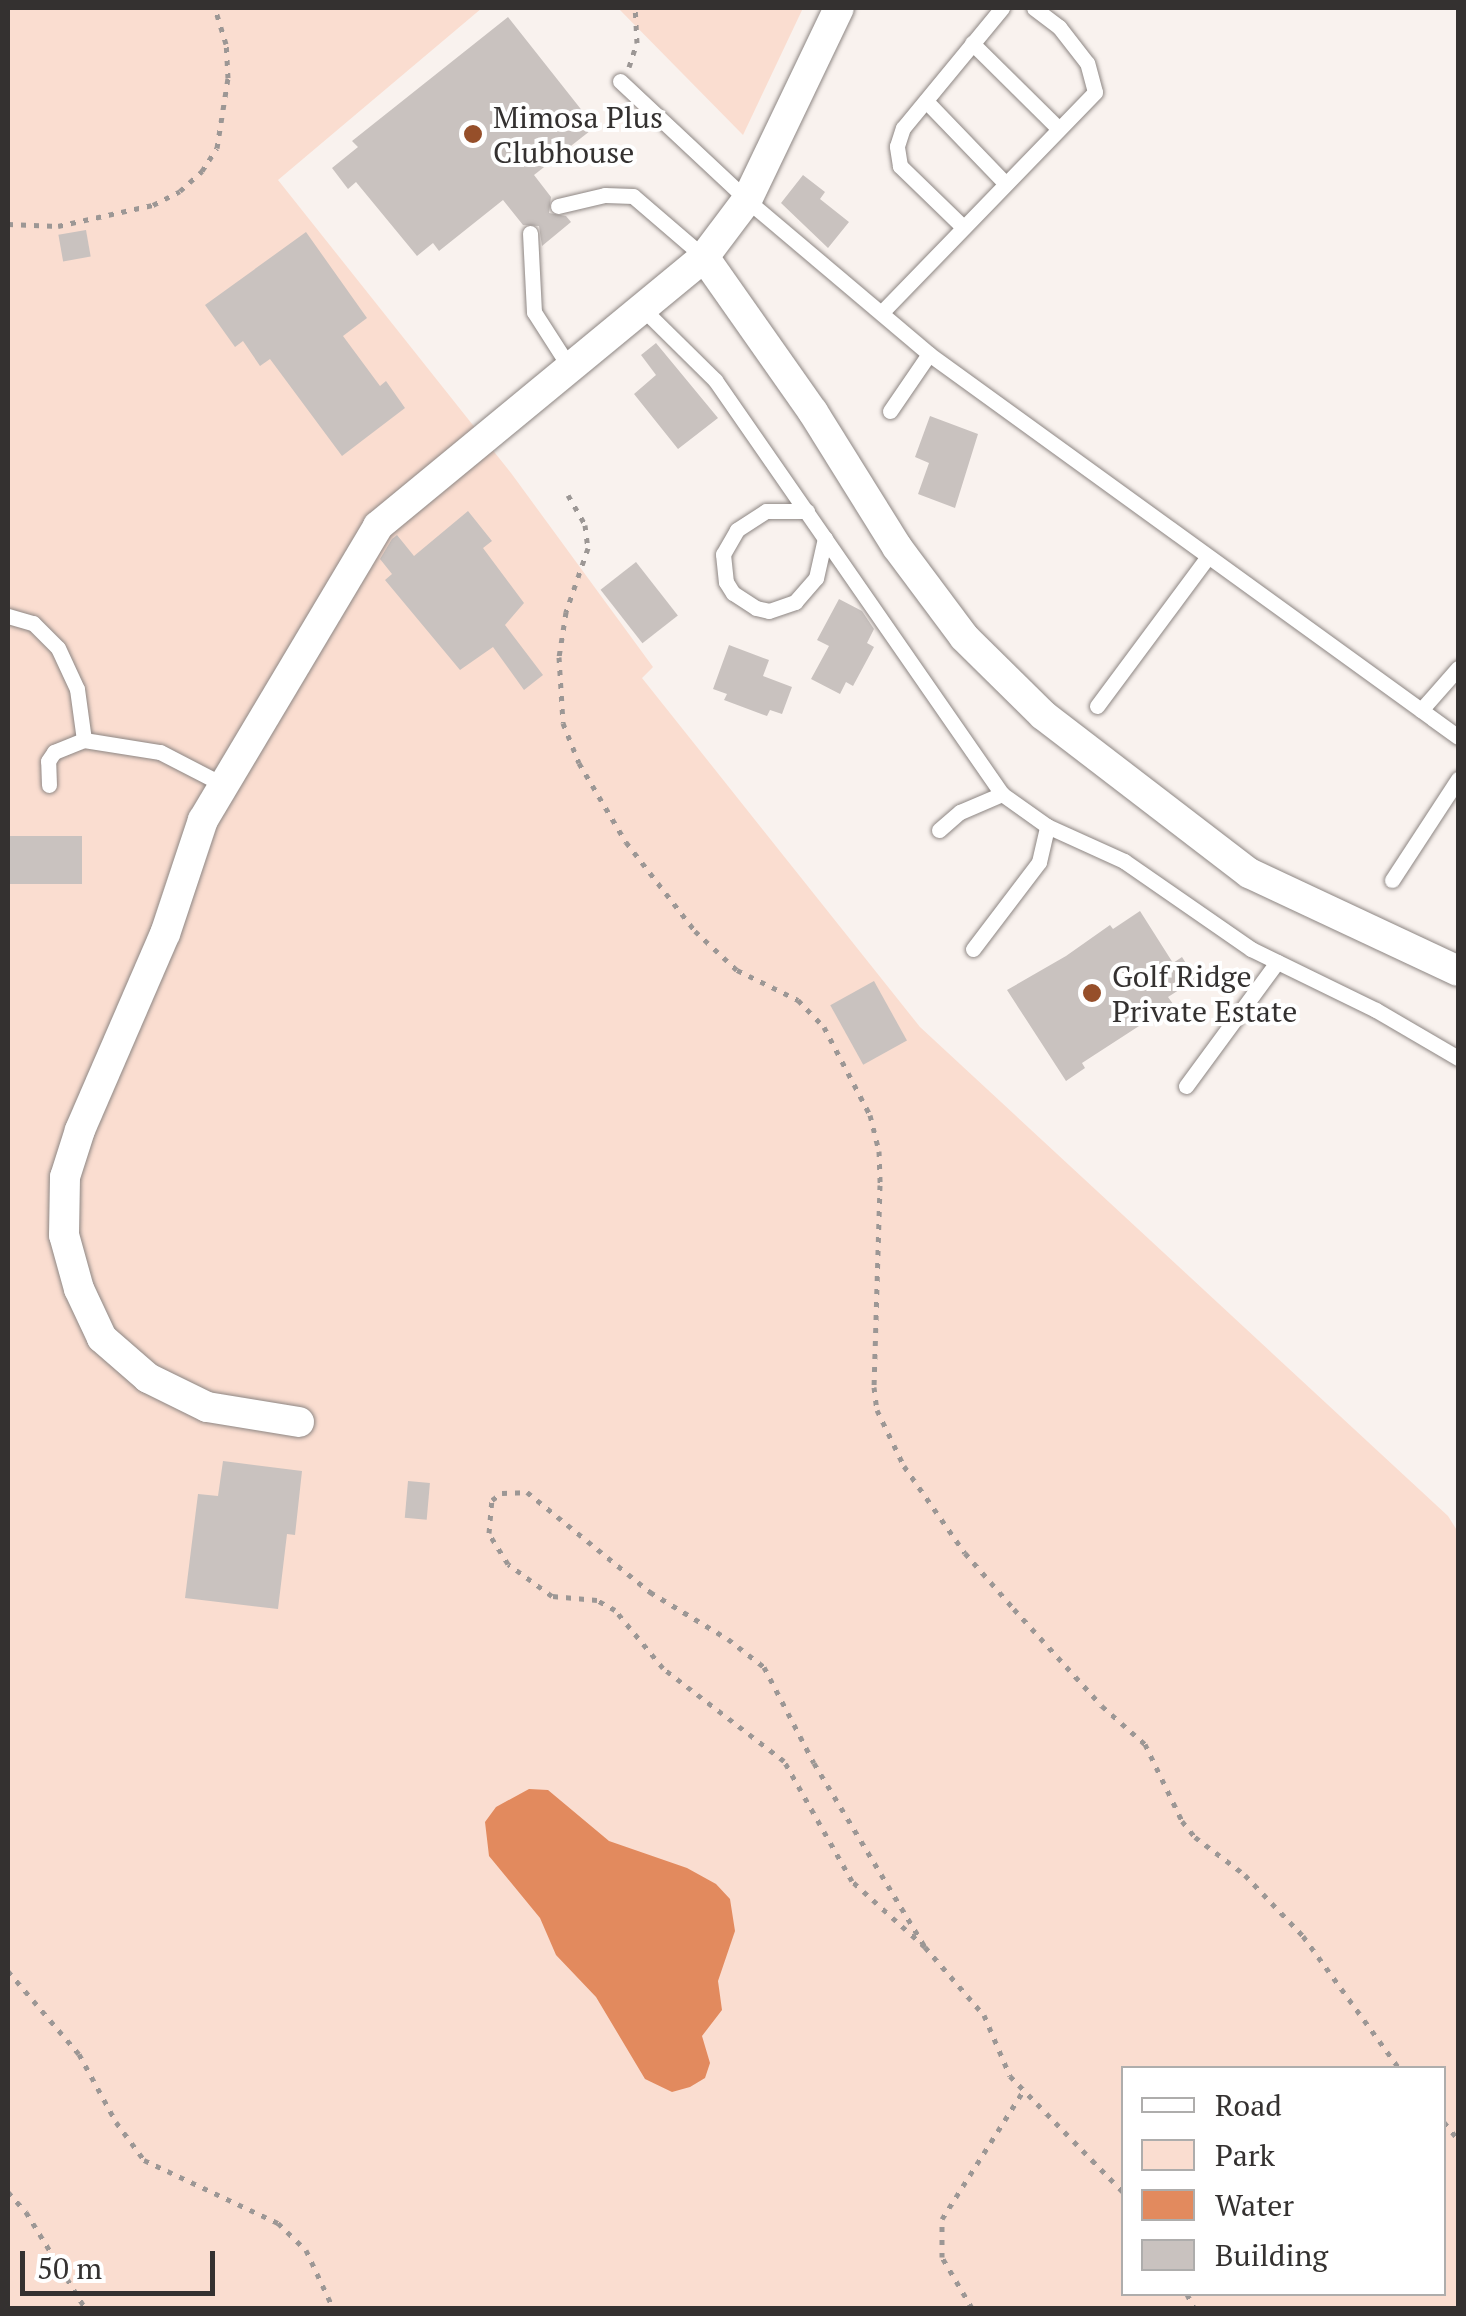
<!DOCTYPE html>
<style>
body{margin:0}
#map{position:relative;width:1466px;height:2316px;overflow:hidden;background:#f9f2ee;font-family:"PT Serif",serif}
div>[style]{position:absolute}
.green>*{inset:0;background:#faddd0}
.water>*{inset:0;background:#e28a5e}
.building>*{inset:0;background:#c9c2bf;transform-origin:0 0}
.path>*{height:5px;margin-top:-2.5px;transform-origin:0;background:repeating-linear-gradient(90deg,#9c9795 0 5px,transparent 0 13px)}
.roads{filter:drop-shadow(0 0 2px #8d8683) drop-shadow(0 0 2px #8d8683)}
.lane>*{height:15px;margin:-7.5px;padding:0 7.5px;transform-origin:7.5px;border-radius:7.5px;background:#fff}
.street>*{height:30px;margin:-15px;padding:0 15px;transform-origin:15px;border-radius:15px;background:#fff}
.dots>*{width:28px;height:28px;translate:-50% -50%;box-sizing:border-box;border:5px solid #fff;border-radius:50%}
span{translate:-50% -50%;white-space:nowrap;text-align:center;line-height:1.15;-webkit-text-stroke:8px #fff;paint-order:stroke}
.poi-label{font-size:30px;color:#343130}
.left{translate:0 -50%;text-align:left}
.frame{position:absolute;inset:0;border:10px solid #343130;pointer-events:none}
.legend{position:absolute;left:1121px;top:2066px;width:325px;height:230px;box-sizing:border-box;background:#fff;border:2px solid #aeadac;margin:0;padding:12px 18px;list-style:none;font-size:30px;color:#343130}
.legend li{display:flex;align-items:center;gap:20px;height:50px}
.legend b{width:50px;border:2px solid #aeadac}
.scale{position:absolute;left:20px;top:2251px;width:195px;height:45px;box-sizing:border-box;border:5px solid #343130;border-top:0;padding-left:12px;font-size:30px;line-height:35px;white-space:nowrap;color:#343130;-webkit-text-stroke:8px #fff;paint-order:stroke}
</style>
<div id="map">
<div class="green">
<div style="clip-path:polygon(evenodd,8px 8px,482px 8px,278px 180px,511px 473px,653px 667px,642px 678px,920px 1027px,1448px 1516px,1458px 1532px,1458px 2308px,8px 2308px,8px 8px,1124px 2068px,1444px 2068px,1444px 2294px,1124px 2294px,1124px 2068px)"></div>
<div style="clip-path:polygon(618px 8px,803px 8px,743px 135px)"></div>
</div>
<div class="water">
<div style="clip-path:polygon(529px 1789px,548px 1790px,609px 1841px,687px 1868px,716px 1884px,730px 1899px,735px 1931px,718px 1981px,722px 2010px,702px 2036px,710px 2063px,705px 2078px,690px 2087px,672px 2092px,645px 2079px,596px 1997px,556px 1955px,540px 1918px,489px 1856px,485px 1822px,496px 1807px)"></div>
</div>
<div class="building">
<div style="clip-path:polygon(508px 17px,595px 127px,534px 175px,551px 197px,549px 213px,566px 216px,571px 222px,542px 246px,539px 226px,523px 225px,503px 200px,439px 251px,433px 243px,417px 256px,356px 182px,348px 189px,332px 168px,358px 147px,352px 141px)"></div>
<div style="clip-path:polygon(803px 175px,825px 192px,820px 199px,849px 222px,828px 248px,781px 203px)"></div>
<div style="left:86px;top:230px;width:27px;height:28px;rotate:80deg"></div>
<div style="clip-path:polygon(306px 232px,367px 318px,343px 336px,380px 386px,386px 381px,405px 408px,342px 456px,270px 359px,260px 366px,243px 341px,235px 347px,205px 305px)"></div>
<div style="clip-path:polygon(656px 343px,718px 418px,678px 449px,634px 394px,656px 375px,641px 355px)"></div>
<div style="clip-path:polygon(930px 416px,978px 434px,955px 508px,918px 494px,929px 463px,915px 457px)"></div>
<div style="clip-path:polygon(468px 511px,492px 541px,483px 548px,524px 603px,505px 625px,543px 675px,524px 690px,493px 647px,460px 670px,385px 580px,392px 574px,380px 559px,392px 539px,397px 535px,414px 556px)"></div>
<div style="left:636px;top:562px;width:68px;height:45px;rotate:52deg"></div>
<div style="clip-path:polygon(839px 599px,862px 611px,874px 629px,867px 643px,874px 647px,853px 686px,846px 682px,840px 694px,811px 679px,829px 646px,817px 640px)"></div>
<div style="clip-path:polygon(729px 645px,769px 660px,763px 676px,792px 687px,782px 714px,770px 710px,767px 716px,724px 700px,727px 694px,713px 689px)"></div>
<div style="left:82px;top:836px;width:48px;height:74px;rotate:90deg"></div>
<div style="clip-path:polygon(1140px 911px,1173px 963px,1182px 957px,1196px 979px,1168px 997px,1173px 1004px,1082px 1063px,1085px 1068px,1066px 1081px,1007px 990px,1066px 956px,1110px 925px,1113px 929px)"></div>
<div style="left:874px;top:981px;width:68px;height:50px;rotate:61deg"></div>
<div style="clip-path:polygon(223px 1461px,302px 1471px,295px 1535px,287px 1534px,278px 1609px,185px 1598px,198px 1494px,218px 1496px)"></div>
<div style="left:408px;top:1481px;width:22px;height:37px;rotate:5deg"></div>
</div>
<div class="path">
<div style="left:629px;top:67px;width:25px;rotate:-72deg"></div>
<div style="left:637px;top:43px;width:35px;rotate:-93deg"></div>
<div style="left:8px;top:224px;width:50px;rotate:2.3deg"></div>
<div style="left:58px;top:226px;width:97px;rotate:-12.5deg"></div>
<div style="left:153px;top:205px;width:30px;rotate:-27deg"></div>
<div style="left:180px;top:191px;width:30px;rotate:-42deg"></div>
<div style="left:202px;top:171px;width:27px;rotate:-57deg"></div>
<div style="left:217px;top:148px;width:71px;rotate:-81.1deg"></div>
<div style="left:228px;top:78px;width:34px;rotate:-93deg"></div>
<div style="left:226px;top:44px;width:38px;rotate:-107deg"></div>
<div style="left:568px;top:495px;width:34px;rotate:60deg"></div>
<div style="left:585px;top:525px;width:23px;rotate:83deg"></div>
<div style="left:588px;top:548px;width:68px;rotate:109deg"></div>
<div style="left:566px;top:612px;width:46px;rotate:98.8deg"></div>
<div style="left:559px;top:657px;width:66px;rotate:86.5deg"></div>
<div style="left:563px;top:723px;width:43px;rotate:68.2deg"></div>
<div style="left:579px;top:763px;width:92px;rotate:59.3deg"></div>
<div style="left:626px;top:842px;width:113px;rotate:52.2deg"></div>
<div style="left:695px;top:931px;width:57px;rotate:42.9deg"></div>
<div style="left:737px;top:970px;width:68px;rotate:26.2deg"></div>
<div style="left:798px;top:1000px;width:37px;rotate:46deg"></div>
<div style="left:824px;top:1027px;width:99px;rotate:62.4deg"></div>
<div style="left:870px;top:1115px;width:37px;rotate:76deg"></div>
<div style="left:879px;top:1151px;width:34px;rotate:88deg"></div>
<div style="left:880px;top:1185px;width:202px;rotate:91.7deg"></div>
<div style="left:874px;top:1387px;width:23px;rotate:83deg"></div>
<div style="left:877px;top:1410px;width:62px;rotate:64.3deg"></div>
<div style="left:904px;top:1466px;width:106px;rotate:55deg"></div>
<div style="left:965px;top:1553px;width:74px;rotate:48.8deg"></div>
<div style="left:1014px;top:1609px;width:131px;rotate:47.8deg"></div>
<div style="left:1102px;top:1706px;width:57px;rotate:41.5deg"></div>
<div style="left:1145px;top:1744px;width:85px;rotate:64.3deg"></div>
<div style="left:1182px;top:1821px;width:21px;rotate:51deg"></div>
<div style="left:1195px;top:1837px;width:63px;rotate:37.2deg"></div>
<div style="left:1245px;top:1875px;width:84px;rotate:46.4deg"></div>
<div style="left:1303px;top:1936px;width:163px;rotate:54deg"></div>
<div style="left:925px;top:1947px;width:98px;rotate:-137.9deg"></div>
<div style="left:852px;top:1881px;width:138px;rotate:-119.5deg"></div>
<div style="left:784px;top:1761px;width:153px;rotate:-142.5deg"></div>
<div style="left:663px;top:1668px;width:75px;rotate:-129.6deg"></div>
<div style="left:615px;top:1610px;width:21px;rotate:-151deg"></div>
<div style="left:597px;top:1600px;width:45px;rotate:-174.9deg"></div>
<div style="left:552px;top:1596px;width:54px;rotate:-144deg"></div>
<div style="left:508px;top:1564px;width:36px;rotate:-122deg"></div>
<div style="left:489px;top:1533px;width:33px;rotate:-85deg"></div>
<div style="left:492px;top:1500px;width:12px;rotate:-35deg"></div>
<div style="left:502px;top:1493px;width:25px;rotate:-2deg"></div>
<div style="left:527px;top:1492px;width:159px;rotate:39.1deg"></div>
<div style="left:650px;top:1592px;width:91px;rotate:31.1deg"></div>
<div style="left:728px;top:1639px;width:46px;rotate:37.9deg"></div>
<div style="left:764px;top:1667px;width:108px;rotate:62.5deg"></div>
<div style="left:814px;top:1763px;width:215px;rotate:58.9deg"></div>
<div style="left:925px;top:1947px;width:90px;rotate:49.1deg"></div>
<div style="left:984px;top:2015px;width:66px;rotate:66.9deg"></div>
<div style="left:1010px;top:2076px;width:163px;rotate:45.7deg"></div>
<div style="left:8px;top:1971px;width:109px;rotate:49.5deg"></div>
<div style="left:79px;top:2054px;width:77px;rotate:61.4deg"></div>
<div style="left:116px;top:2122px;width:47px;rotate:53.6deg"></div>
<div style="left:144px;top:2160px;width:148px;rotate:25.2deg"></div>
<div style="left:278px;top:2223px;width:39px;rotate:44deg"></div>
<div style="left:306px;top:2250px;width:64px;rotate:65deg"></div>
<div style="left:1444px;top:2122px;width:22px;rotate:51deg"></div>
<div style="left:8px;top:2192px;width:27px;rotate:48deg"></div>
<div style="left:26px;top:2212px;width:113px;rotate:58.4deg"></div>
<div style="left:1187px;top:2294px;width:16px;rotate:63deg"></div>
<div style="left:972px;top:2308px;width:59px;rotate:-120.5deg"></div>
<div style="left:942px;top:2257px;width:38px;rotate:-90deg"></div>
<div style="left:942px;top:2219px;width:149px;rotate:-57.6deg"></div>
</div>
<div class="roads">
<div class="lane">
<div style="left:972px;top:43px;width:120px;rotate:44.7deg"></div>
<div style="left:620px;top:81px;width:174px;rotate:43.1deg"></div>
<div style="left:747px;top:200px;width:238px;rotate:40.2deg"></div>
<div style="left:929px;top:354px;width:653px;rotate:35.9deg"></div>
<div style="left:926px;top:101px;width:114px;rotate:46.1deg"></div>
<div style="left:558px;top:206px;width:48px;rotate:-13.2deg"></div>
<div style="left:605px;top:195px;width:28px;rotate:2deg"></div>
<div style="left:633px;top:196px;width:94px;rotate:40.7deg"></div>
<div style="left:963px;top:227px;width:88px;rotate:-135.9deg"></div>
<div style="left:900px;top:166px;width:20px;rotate:-99deg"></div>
<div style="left:897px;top:146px;width:19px;rotate:-72deg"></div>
<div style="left:903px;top:128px;width:156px;rotate:-50.5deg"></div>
<div style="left:530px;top:233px;width:79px;rotate:87.1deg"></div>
<div style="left:534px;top:312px;width:67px;rotate:57.3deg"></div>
<div style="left:642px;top:308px;width:103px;rotate:44.6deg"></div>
<div style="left:715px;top:380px;width:504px;rotate:55.27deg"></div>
<div style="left:1002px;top:794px;width:55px;rotate:35.4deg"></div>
<div style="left:1047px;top:826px;width:85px;rotate:24.4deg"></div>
<div style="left:1124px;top:861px;width:155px;rotate:34.7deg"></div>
<div style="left:1251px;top:949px;width:139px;rotate:26deg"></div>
<div style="left:1376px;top:1010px;width:95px;rotate:30.3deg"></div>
<div style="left:882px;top:312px;width:306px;rotate:-45.9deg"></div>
<div style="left:1095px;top:92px;width:30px;rotate:-105deg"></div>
<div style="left:1087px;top:63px;width:46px;rotate:-127.9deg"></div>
<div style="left:1059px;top:27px;width:31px;rotate:-143deg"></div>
<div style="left:890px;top:411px;width:69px;rotate:-55.6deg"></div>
<div style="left:807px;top:511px;width:41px;rotate:180deg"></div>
<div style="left:766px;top:511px;width:35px;rotate:147deg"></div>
<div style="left:737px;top:530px;width:28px;rotate:120deg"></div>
<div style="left:723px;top:554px;width:28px;rotate:84deg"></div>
<div style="left:726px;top:582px;width:13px;rotate:58deg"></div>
<div style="left:733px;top:593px;width:27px;rotate:33deg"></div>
<div style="left:756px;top:608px;width:13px;rotate:13deg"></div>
<div style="left:769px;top:611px;width:28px;rotate:-19deg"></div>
<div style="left:795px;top:602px;width:32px;rotate:-49deg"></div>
<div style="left:816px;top:578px;width:41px;rotate:-77.3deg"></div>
<div style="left:8px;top:616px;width:26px;rotate:16deg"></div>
<div style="left:33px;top:623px;width:35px;rotate:45deg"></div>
<div style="left:58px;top:648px;width:45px;rotate:65.1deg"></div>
<div style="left:77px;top:689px;width:51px;rotate:82.2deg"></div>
<div style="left:1097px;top:706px;width:184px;rotate:-53.4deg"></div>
<div style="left:1421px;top:710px;width:56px;rotate:-48.6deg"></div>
<div style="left:49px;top:785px;width:24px;rotate:-92deg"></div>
<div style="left:48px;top:761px;width:11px;rotate:-56deg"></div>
<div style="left:54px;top:752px;width:32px;rotate:-22deg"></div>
<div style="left:84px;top:740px;width:77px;rotate:9deg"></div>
<div style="left:160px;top:752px;width:70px;rotate:27.3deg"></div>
<div style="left:939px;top:830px;width:28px;rotate:-41deg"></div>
<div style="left:960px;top:812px;width:46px;rotate:-23.2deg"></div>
<div style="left:1392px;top:880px;width:121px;rotate:-56.8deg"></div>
<div style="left:973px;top:949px;width:109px;rotate:-52.8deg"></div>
<div style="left:1039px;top:862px;width:37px;rotate:-77deg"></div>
<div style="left:1186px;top:1086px;width:154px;rotate:-53.7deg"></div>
</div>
<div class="street">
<div style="left:704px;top:257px;width:189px;rotate:54.9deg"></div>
<div style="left:813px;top:412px;width:159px;rotate:58.1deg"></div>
<div style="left:897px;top:547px;width:112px;rotate:53.3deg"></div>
<div style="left:964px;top:637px;width:111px;rotate:44.6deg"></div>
<div style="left:1043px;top:715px;width:260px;rotate:37.5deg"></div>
<div style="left:1249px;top:873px;width:231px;rotate:25.1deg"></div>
<div style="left:299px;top:1422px;width:93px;rotate:-170.7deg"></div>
<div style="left:207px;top:1407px;width:66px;rotate:-153.8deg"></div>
<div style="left:148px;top:1378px;width:61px;rotate:-139deg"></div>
<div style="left:102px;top:1338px;width:54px;rotate:-115.1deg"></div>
<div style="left:79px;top:1289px;width:56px;rotate:-105.5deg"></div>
<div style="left:64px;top:1235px;width:58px;rotate:-89deg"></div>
<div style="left:65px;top:1177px;width:49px;rotate:-72.3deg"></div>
<div style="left:80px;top:1130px;width:214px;rotate:-66.6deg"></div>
<div style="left:165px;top:934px;width:120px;rotate:-71.6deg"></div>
<div style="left:203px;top:820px;width:342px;rotate:-59.2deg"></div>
<div style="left:378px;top:526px;width:423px;rotate:-39.5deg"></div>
<div style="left:704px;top:257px;width:71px;rotate:-53deg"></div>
<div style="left:747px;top:200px;width:213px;rotate:-64.4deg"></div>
</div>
</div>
<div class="dots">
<div style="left:473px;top:134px;background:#964f2a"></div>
<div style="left:1092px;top:993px;background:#964f2a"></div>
</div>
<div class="poi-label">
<span class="left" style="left:493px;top:134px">Mimosa Plus<br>Clubhouse</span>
<span class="left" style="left:1112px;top:993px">Golf Ridge<br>Private Estate</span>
</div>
<div class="frame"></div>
<ul class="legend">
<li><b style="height:12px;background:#fff"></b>Road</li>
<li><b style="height:28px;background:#faddd0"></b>Park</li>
<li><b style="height:28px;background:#e28a5e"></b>Water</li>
<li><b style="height:28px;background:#c9c2bf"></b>Building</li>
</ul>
<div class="scale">50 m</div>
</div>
